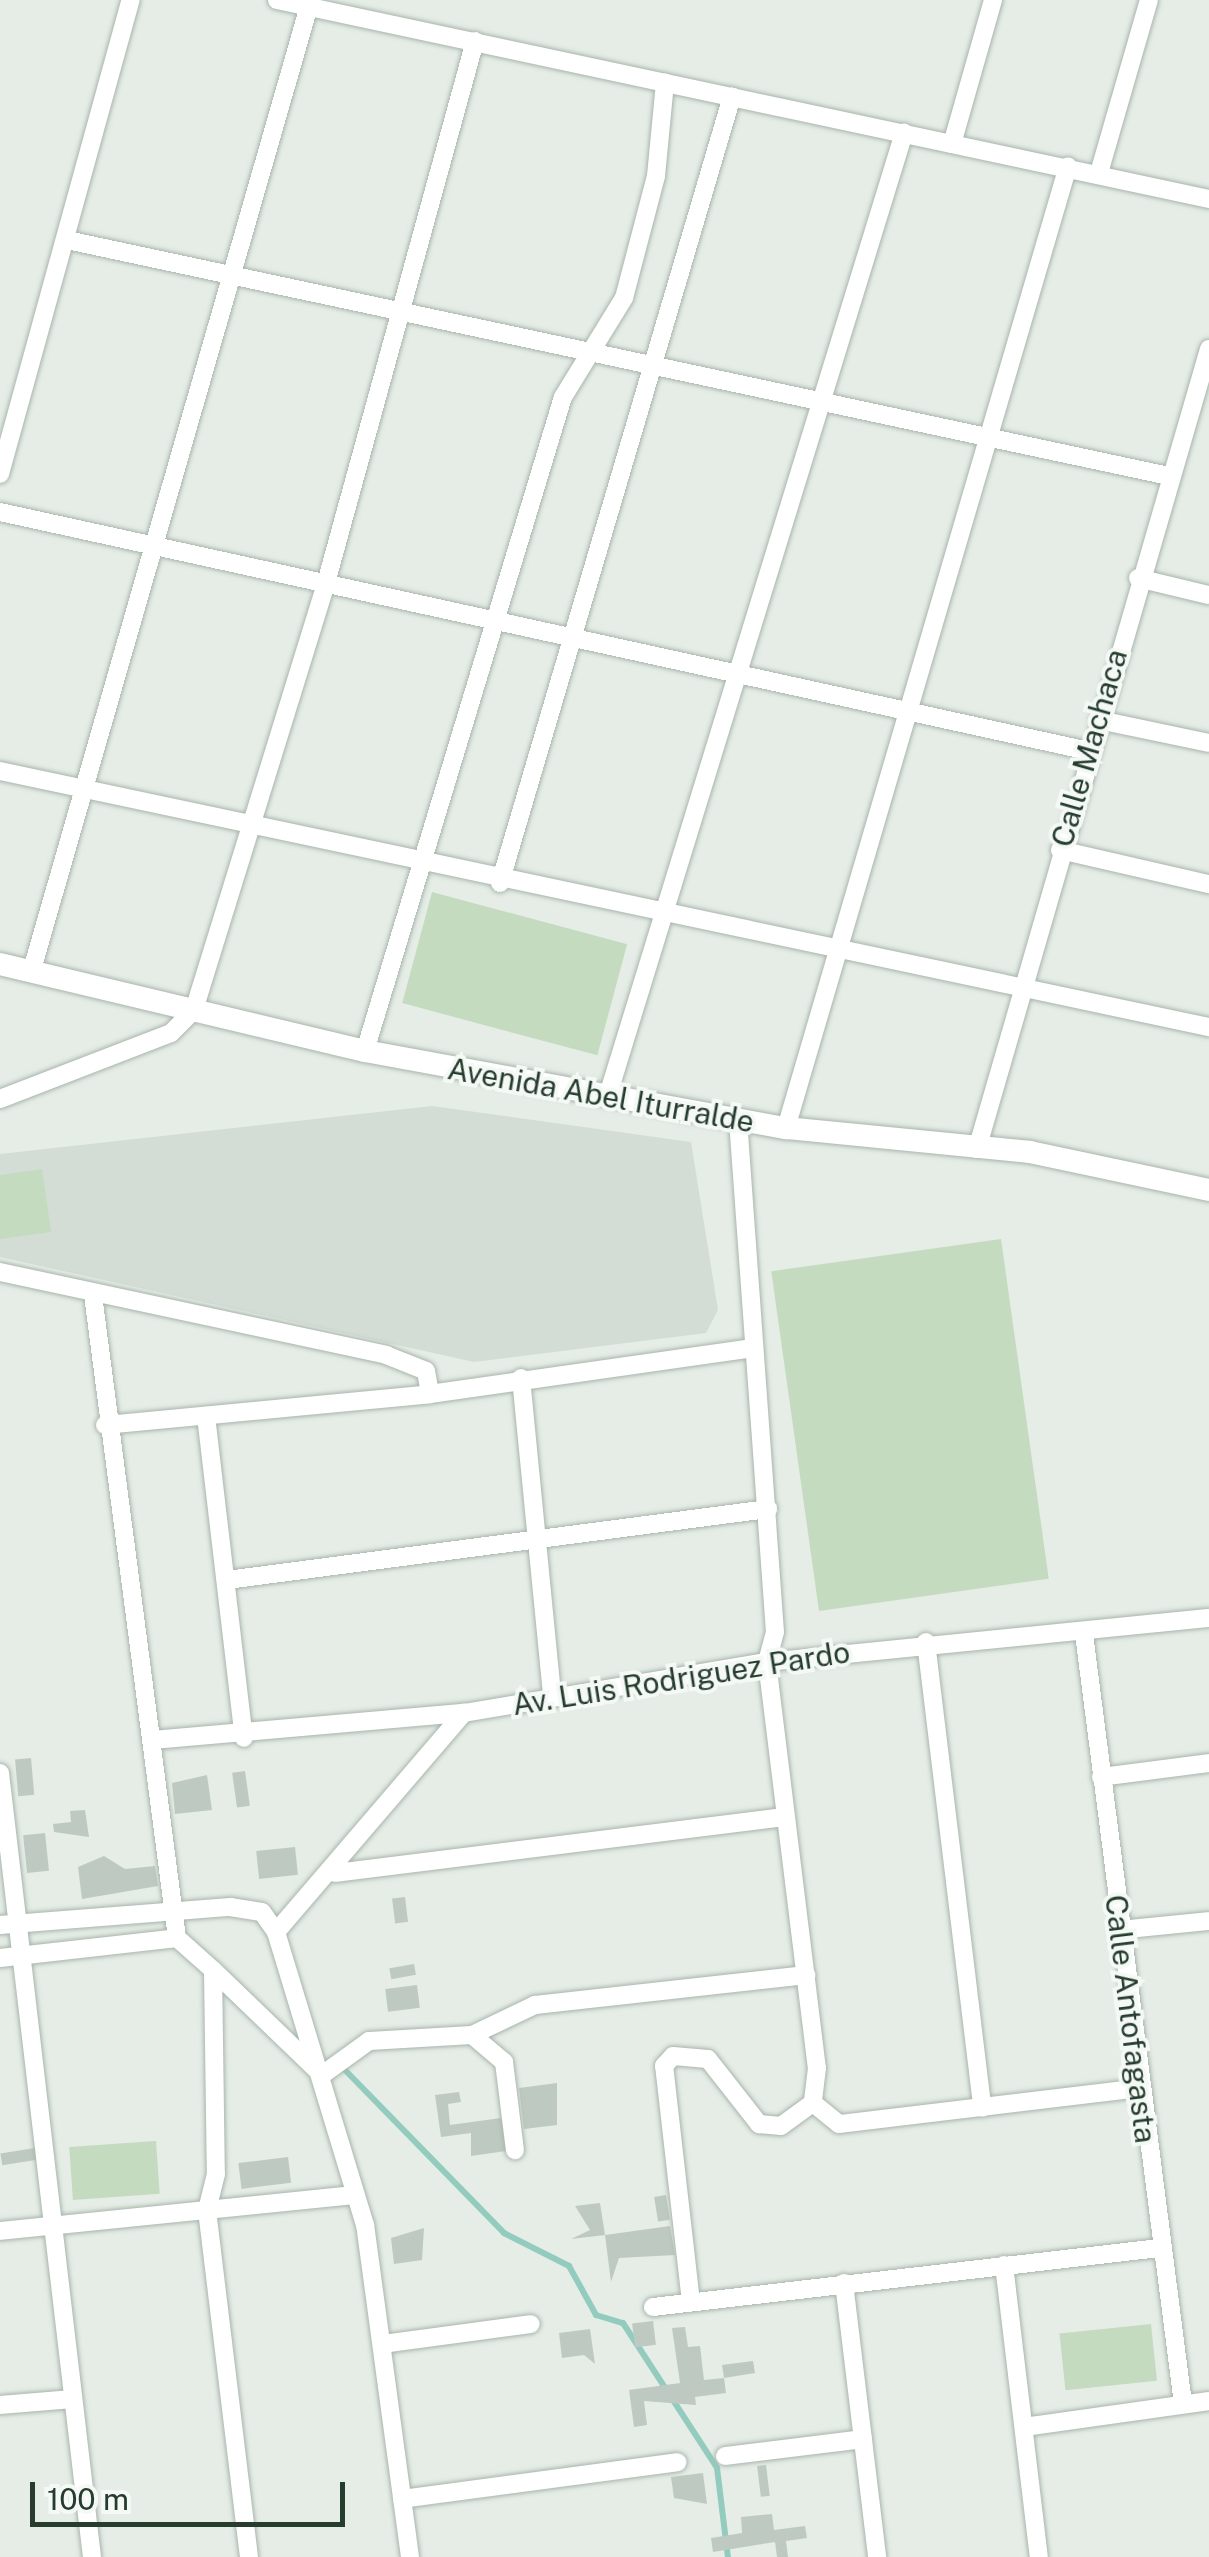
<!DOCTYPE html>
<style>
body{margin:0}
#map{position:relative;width:1209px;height:2557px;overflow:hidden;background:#e5ede6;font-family:"Public Sans",sans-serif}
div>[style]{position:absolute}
.built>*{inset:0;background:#d3ddd5}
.green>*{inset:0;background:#c4dbc0;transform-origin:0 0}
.stream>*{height:6px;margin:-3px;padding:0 3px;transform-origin:3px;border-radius:3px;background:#93ccbf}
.building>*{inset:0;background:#becac1;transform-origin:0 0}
.roads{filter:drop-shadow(0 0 2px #a8b5ab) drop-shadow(0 0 2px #a8b5ab)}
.minor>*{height:18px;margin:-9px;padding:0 9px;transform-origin:9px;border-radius:9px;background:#fff}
.tertiary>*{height:22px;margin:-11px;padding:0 11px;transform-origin:11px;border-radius:11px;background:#fff}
span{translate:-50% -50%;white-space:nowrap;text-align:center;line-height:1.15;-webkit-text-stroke:8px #f5f9f6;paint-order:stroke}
.street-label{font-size:30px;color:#263d2e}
.scale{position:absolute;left:30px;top:2482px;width:315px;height:45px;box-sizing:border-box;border:5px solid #263d2e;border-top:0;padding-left:12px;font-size:30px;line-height:35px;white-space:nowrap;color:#263d2e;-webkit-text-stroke:8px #f5f9f6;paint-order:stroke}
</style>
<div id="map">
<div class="built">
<div style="clip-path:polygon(432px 1106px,691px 1142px,718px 1310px,706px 1333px,474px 1362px,0 1257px,0 1154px)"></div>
</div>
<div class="green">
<div style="left:432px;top:892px;width:202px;height:115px;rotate:15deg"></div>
<div style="clip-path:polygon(42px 1169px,51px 1232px,0 1239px,0 1175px)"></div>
<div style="left:1001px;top:1239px;width:343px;height:232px;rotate:82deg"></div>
<div style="left:156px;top:2141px;width:53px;height:87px;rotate:86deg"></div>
<div style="left:1151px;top:2324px;width:57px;height:92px;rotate:84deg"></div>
</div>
<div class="stream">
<div style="left:345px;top:2070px;width:228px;rotate:45.7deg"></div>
<div style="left:504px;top:2233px;width:73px;rotate:26.9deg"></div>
<div style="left:569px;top:2266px;width:56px;rotate:61.1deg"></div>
<div style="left:596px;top:2315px;width:28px;rotate:17deg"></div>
<div style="left:623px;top:2323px;width:173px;rotate:57deg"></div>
<div style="left:717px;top:2468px;width:90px;rotate:83deg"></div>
</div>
<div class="building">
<div style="left:31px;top:1758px;width:37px;height:16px;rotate:85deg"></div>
<div style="left:245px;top:1771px;width:35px;height:13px;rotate:82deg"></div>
<div style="clip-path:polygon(207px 1775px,212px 1810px,175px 1814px,172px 1783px)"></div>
<div style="clip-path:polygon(85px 1810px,89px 1837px,54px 1832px,53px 1824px,71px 1822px,70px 1811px)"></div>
<div style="left:45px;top:1833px;width:38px;height:22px;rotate:84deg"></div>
<div style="left:295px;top:1847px;width:28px;height:39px;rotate:84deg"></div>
<div style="clip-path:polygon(104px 1856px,125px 1869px,155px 1866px,158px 1886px,82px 1899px,78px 1867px)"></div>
<div style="left:405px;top:1897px;width:25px;height:13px;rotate:83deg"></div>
<div style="left:414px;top:1964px;width:11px;height:25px;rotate:80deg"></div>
<div style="left:417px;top:1985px;width:23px;height:32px;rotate:83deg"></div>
<div style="clip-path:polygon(557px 2083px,557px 2125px,524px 2129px,519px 2088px)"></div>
<div style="clip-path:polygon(459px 2092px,461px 2102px,448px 2104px,450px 2125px,501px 2118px,506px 2151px,471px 2156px,471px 2133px,441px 2137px,435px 2095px)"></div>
<div style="left:35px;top:2148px;width:12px;height:35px;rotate:81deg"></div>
<div style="left:288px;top:2157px;width:26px;height:50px;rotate:83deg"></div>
<div style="left:666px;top:2195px;width:25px;height:12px;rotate:81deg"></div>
<div style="clip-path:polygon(600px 2203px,605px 2235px,571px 2239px,590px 2230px,575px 2206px)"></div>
<div style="clip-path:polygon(670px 2226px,675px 2255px,619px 2258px,611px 2282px,605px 2235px)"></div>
<div style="clip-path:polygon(424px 2228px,422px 2260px,394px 2264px,391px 2238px)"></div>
<div style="left:653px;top:2321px;width:24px;height:21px;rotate:83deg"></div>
<div style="clip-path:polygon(685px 2327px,688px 2347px,700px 2346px,704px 2380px,724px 2378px,722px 2365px,753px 2361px,755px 2373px,724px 2378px,726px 2393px,695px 2397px,696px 2405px,644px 2401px,647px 2425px,634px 2427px,629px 2390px,680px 2383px,672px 2328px)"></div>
<div style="clip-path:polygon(590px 2329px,595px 2364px,584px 2355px,562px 2358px,559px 2333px)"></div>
<div style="left:766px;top:2465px;width:31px;height:9px;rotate:83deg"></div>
<div style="clip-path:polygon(703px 2473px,707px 2504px,674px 2498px,671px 2477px)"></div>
<div style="clip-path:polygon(772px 2514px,774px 2530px,805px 2526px,807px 2538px,786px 2541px,788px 2557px,777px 2557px,775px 2542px,713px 2552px,711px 2538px,742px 2533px,741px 2517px)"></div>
</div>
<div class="roads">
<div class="minor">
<div style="left:277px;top:0;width:953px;rotate:12.05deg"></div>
<div style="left:952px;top:144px;width:150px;rotate:-74.1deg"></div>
<div style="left:1099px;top:173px;width:180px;rotate:-73.9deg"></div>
<div style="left:67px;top:240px;width:1127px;rotate:12.09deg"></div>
<div style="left:0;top:474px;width:492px;rotate:-74.6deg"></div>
<div style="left:0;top:512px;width:1115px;rotate:12.38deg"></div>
<div style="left:1138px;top:578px;width:73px;rotate:13.5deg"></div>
<div style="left:1099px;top:720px;width:112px;rotate:11.8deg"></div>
<div style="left:0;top:771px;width:1236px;rotate:11.96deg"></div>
<div style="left:1060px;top:850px;width:153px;rotate:12.9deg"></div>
<div style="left:500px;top:883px;width:820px;rotate:-73.57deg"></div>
<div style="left:31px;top:973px;width:1006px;rotate:-73.96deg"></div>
<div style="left:365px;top:1051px;width:683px;rotate:-73.16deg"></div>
<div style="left:563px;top:397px;width:116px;rotate:-58.4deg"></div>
<div style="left:624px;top:298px;width:126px;rotate:-75.3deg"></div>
<div style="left:656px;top:176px;width:94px;rotate:-84.5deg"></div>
<div style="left:608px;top:1095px;width:1007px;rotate:-72.9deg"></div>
<div style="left:0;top:1099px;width:183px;rotate:-21.1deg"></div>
<div style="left:171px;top:1033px;width:33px;rotate:-45deg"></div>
<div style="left:194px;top:1010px;width:447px;rotate:-72.8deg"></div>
<div style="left:326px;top:583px;width:562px;rotate:-74.63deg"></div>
<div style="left:738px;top:1120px;width:513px;rotate:85.87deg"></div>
<div style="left:775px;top:1632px;width:31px;rotate:105deg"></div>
<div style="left:767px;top:1662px;width:409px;rotate:83deg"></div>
<div style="left:817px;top:2068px;width:35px;rotate:97deg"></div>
<div style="left:786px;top:1128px;width:1002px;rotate:-73.66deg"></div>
<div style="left:977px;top:1149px;width:833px;rotate:-73.83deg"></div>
<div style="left:0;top:1272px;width:395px;rotate:12.1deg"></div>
<div style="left:386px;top:1355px;width:43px;rotate:21.8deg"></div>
<div style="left:426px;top:1371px;width:23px;rotate:80deg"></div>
<div style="left:93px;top:1295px;width:648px;rotate:82.56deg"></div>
<div style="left:177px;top:1938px;width:48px;rotate:41.6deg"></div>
<div style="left:213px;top:1970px;width:204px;rotate:89.2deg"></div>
<div style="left:216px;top:2174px;width:37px;rotate:104deg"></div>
<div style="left:207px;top:2210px;width:350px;rotate:83.1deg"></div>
<div style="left:521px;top:1378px;width:319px;rotate:84.4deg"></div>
<div style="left:206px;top:1416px;width:324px;rotate:83.3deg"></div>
<div style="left:105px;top:1425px;width:326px;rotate:-5.4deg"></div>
<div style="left:430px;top:1394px;width:321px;rotate:-8.1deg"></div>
<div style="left:227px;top:1580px;width:546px;rotate:-7.48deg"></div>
<div style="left:1084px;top:1634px;width:776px;rotate:82.67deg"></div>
<div style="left:926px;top:1642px;width:469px;rotate:83.1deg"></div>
<div style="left:153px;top:1740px;width:312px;rotate:-5deg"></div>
<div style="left:464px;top:1713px;width:307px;rotate:-9.6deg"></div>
<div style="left:767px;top:1662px;width:444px;rotate:-5.7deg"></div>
<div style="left:0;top:1773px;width:789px;rotate:83.31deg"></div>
<div style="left:1101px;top:1777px;width:109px;rotate:-7.4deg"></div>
<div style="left:335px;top:1873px;width:454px;rotate:-7.1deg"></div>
<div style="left:0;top:1925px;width:231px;rotate:-4.5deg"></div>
<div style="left:230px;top:1907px;width:32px;rotate:9deg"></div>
<div style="left:262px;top:1912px;width:24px;rotate:55deg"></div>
<div style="left:1119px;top:1930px;width:90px;rotate:-5.7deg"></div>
<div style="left:0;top:1958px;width:178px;rotate:-6.4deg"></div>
<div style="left:213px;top:1970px;width:151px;rotate:43.9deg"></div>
<div style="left:322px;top:2075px;width:58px;rotate:-35.9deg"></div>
<div style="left:369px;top:2041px;width:103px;rotate:-3.3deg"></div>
<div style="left:472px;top:2035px;width:70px;rotate:-25.5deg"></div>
<div style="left:535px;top:2005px;width:273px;rotate:-6.3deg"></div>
<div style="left:472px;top:2035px;width:42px;rotate:40.2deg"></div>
<div style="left:504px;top:2062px;width:89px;rotate:82.9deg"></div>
<div style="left:0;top:2231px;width:357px;rotate:-5.8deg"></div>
<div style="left:1004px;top:2265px;width:294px;rotate:83.2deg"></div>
<div style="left:844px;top:2283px;width:276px;rotate:83.1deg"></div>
<div style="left:691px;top:2302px;width:238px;rotate:-96.5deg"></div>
<div style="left:664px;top:2066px;width:13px;rotate:-48deg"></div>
<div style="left:673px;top:2056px;width:35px;rotate:5deg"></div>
<div style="left:708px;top:2059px;width:83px;rotate:51.9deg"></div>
<div style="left:759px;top:2124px;width:22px;rotate:5deg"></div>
<div style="left:781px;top:2126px;width:39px;rotate:-36deg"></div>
<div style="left:813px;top:2103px;width:33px;rotate:39deg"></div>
<div style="left:839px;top:2124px;width:302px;rotate:-6.8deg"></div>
<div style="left:653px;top:2307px;width:509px;rotate:-6.65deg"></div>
<div style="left:383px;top:2344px;width:149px;rotate:-7.7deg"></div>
<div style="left:0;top:2405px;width:73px;rotate:-4.7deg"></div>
<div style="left:1024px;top:2427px;width:187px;rotate:-8deg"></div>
<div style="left:725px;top:2456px;width:139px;rotate:-7deg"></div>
<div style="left:402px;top:2499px;width:278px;rotate:-7.6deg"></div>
<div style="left:410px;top:2557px;width:335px;rotate:-97.7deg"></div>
<div style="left:365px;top:2225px;width:306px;rotate:-106.9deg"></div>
<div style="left:276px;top:1932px;width:289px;rotate:-49.4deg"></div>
</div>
<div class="tertiary">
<div style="left:0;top:964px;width:375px;rotate:13.4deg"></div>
<div style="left:365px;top:1051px;width:428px;rotate:10.4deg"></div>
<div style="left:786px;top:1128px;width:245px;rotate:5.6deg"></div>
<div style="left:1030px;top:1152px;width:183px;rotate:12deg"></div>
</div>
</div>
<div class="street-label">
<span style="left:1089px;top:748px;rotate:-74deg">Calle Machaca</span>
<span style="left:601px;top:1095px;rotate:10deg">Avenida Abel Iturralde</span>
<span style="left:681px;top:1678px;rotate:-9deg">Av. Luis Rodriguez Pardo</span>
<span style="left:1131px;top:2019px;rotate:83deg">Calle Antofagasta</span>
</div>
<div class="scale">100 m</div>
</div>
